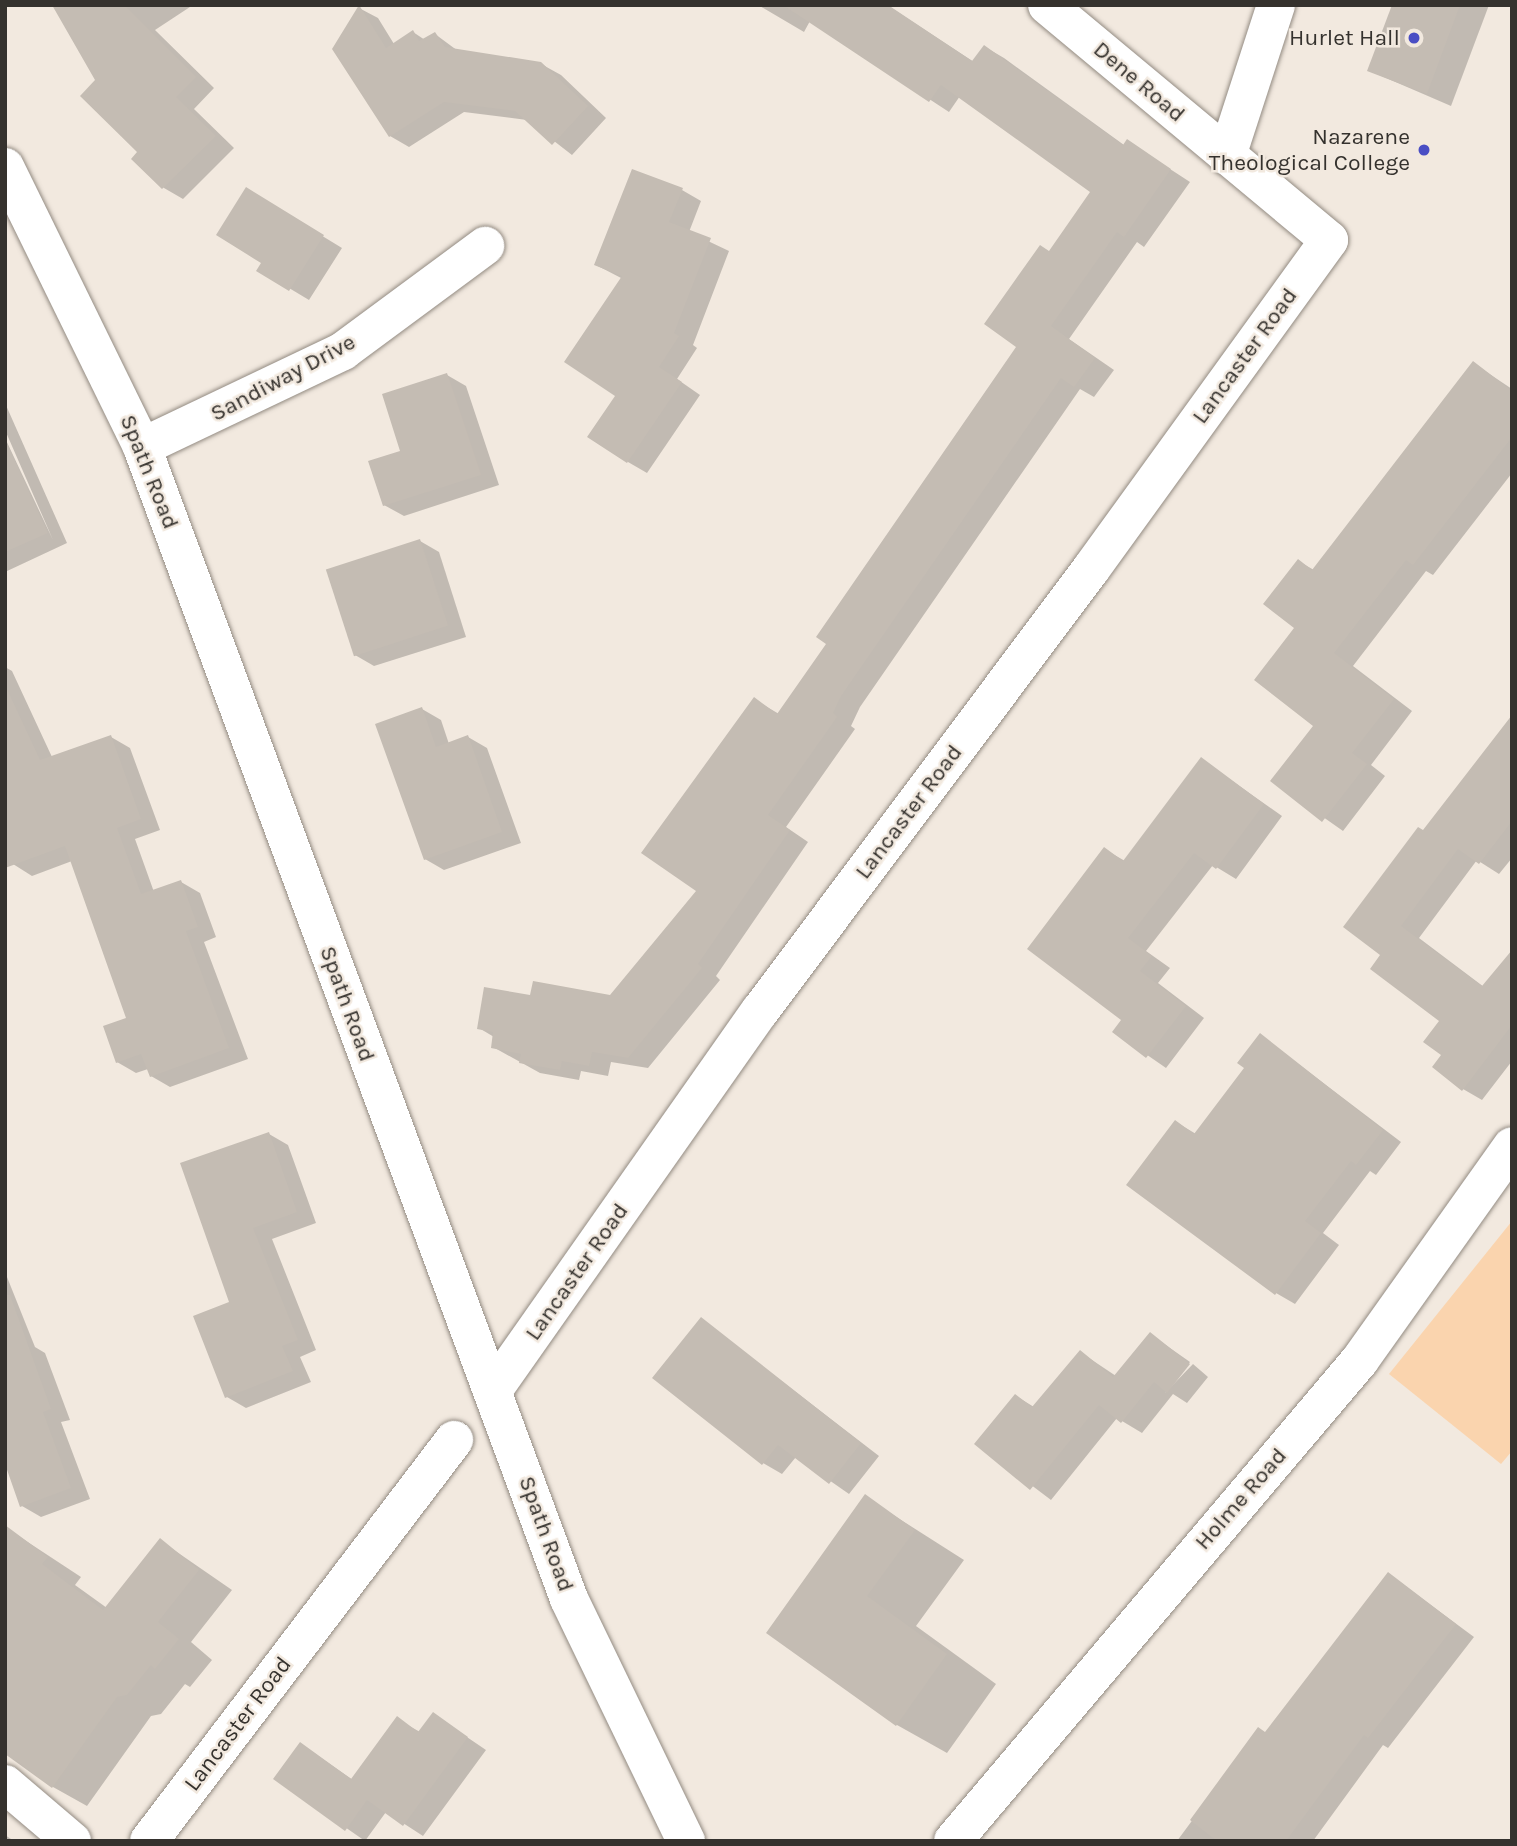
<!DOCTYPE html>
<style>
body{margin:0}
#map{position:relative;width:1517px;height:1846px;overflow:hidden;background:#f2e9df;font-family:Karla,sans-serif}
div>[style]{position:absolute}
.green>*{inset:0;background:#fad4ae}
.shadow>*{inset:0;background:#0003}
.building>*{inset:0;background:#c4bcb3;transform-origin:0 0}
.roads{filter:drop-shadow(0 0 2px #938b82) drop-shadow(0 0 2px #938b82)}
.minor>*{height:38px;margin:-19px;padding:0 19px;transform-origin:19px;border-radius:19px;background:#fff}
.dots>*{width:19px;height:19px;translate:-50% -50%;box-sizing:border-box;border:4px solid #f2e9df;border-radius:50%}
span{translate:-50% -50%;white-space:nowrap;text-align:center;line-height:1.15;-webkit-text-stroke:5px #f2e9df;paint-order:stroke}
.poi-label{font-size:23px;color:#35322e}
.right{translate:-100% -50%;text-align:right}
.street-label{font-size:23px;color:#35322e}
.frame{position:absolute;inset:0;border:7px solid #35322e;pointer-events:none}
</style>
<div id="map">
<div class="green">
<div style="clip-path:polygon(1512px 1221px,1512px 1451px,1501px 1464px,1389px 1374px)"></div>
</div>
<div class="shadow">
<div style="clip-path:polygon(55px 5px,193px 5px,155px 30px,214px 88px,194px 109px,234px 148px,183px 199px,164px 188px,133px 159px,140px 152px)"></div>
<div style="clip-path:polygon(758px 5px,887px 5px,974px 62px,985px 47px,1004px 58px,1124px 145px,1127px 141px,1190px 182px,1144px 247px,1137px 242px,1069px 339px,1114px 370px,1094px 397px,1080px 389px,860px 707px,851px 726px,855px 729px,786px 827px,808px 842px,716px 976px,720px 980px,648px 1068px,611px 1062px,608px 1076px,581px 1071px,579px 1080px,540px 1073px,493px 1047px,494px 1037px,479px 1028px,532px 997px,611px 997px,698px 890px,755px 700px,779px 714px,829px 643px,1019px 346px,1050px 253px,1092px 191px,960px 96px,949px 112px,810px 21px,804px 32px)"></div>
<div style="clip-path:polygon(1394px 5px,1489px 5px,1451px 106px,1370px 71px)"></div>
<div style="clip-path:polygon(359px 8px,378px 18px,394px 44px,413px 32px,425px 40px,435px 34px,458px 51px,541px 64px,561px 75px,606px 118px,572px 155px,527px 120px,464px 112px,409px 147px,390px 136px)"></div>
<div style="clip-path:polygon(682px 190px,701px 201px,689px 232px,729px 251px,693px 345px,697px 348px,677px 379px,700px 395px,647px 473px,628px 462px,617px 396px,623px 279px,596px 265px)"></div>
<div style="clip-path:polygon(265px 201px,342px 248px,309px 300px,259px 270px,263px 263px)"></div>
<div style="clip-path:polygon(1473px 363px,1512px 389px,1512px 473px,1433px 575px,1426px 571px,1353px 666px,1412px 711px,1371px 765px,1385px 776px,1343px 831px,1272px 781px,1315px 725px,1297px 628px,1298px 561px,1314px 570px)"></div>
<div style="clip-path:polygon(447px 375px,466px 386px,499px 485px,404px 516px,384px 505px,402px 452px)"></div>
<div style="clip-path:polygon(5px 403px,67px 543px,5px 572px,5px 438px,53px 540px,5px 430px)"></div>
<div style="clip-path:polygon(420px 541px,439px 552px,466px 637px,374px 666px,355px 655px)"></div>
<div style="clip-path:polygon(5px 667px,12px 671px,52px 757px,111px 737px,130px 748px,160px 830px,135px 839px,154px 892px,181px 882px,200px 893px,216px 937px,204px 942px,248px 1059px,170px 1087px,151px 1076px,148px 1069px,136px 1073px,117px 1062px,128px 1019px,72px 861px,32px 876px,13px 864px,5px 843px)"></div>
<div style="clip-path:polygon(422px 709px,441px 720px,449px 744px,468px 737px,487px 748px,521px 843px,444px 870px,425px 859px)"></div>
<div style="clip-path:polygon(1512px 721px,1512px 858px,1499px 874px,1477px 860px,1419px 938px,1484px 987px,1512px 953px,1512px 1061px,1482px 1100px,1463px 1089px,1443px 1055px,1441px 1020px,1383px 954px,1424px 832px)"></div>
<div style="clip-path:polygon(1201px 759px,1282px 816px,1236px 879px,1213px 865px,1146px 951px,1170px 968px,1158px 983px,1204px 1018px,1166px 1068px,1114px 1032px,1124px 1020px,1104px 849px,1125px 861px)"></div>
<div style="clip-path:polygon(1260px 1035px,1401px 1142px,1376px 1175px,1370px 1171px,1323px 1233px,1339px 1245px,1295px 1304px,1276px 1293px,1176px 1122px,1196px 1134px,1246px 1067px)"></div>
<div style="clip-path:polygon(269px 1134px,288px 1145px,316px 1223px,272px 1239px,316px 1350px,300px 1357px,311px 1382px,246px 1408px,227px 1397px,231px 1303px)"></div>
<div style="clip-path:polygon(5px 1272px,35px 1347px,45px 1353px,70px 1420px,61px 1422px,90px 1499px,41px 1517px,22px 1506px,5px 1433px)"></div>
<div style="clip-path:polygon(701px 1319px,879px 1456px,849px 1494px,796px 1457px,782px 1474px,763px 1463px,655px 1378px)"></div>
<div style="clip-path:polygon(1150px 1334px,1190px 1362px,1165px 1393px,1193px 1364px,1208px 1377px,1187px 1403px,1173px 1394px,1142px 1433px,1117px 1418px,1051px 1500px,976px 1443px,1016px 1396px,1034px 1407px,1080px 1352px,1116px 1376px)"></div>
<div style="clip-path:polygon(865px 1497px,964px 1560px,916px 1626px,996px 1684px,947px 1753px,897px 1725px,768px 1633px)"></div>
<div style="clip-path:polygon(14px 1533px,81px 1577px,75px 1585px,107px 1608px,161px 1541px,232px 1590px,191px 1642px,212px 1660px,190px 1687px,185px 1684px,161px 1714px,151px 1716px,87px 1806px,53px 1787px)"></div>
<div style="clip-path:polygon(1389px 1574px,1474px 1637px,1388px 1748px,1383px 1745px,1313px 1841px,1177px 1841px,1259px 1730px,1266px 1734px)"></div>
<div style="clip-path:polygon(433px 1714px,486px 1750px,423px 1836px,386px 1812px,365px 1841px,276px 1779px,301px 1744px,353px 1780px,397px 1719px,420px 1732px)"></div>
<div style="clip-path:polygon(5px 1835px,14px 1841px,5px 1841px)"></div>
</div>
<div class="building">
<div style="clip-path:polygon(52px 5px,124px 5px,196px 77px,176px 97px,216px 136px,162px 189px,131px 159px,137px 152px,80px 96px,95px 80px)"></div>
<div style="clip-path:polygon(359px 5px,386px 48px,413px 30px,419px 41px,435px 32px,445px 47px,541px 62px,588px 106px,552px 145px,515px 111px,444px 102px,389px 137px,332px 49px)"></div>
<div style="clip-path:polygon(783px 5px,888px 5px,972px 61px,984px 45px,1123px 145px,1127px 139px,1171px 169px,1124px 237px,1117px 232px,1051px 326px,1095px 358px,1074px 387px,1061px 378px,841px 696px,833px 713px,837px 717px,768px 815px,790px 830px,698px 964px,702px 968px,628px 1058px,592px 1052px,589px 1066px,562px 1061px,560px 1070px,519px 1063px,521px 1054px,491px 1048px,493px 1032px,477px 1029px,484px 987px,530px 995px,533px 981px,610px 995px,696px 891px,641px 853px,754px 697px,777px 714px,826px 644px,816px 637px,1016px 347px,984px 324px,1040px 245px,1049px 251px,1090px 192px,941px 85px,929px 102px)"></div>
<div style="clip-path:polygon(1392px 5px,1460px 5px,1427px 94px,1367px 71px)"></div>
<div style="clip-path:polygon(632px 169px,683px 188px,669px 222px,711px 238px,674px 333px,679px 336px,659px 367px,682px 382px,627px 463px,587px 437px,615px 396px,564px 362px,622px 276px,594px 265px)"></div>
<div style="clip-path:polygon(246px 187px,324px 235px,289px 291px,256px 271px,261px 263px,216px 235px)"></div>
<div style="clip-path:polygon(1473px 361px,1512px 391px,1512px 437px,1413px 565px,1406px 560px,1334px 653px,1394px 699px,1352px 753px,1367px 764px,1322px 822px,1270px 781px,1313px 726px,1254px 680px,1294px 628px,1263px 604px,1298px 559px,1312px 570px)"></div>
<div style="clip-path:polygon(447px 373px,481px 475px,383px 506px,368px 461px,400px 451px,382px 394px)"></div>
<div style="clip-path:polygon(5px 439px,48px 533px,5px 552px)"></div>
<div style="left:420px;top:539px;width:91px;height:99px;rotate:72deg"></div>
<div style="clip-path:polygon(5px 685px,40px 760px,111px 735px,141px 819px,117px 828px,141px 894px,181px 880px,198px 927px,186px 931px,229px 1048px,150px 1077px,141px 1054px,116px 1063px,103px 1026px,126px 1018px,65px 846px,5px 868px)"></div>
<div style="clip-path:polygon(422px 707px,436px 747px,468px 735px,502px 832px,424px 860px,375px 724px)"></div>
<div style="clip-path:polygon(1512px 715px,1512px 821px,1479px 864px,1458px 849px,1401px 926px,1482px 986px,1512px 950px,1512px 1025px,1462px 1091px,1432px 1067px,1441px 1055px,1423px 1042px,1439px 1021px,1370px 969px,1380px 955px,1343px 927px,1418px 827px,1423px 830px)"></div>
<div style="clip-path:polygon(1201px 757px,1264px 804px,1216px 869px,1194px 853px,1128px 938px,1152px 956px,1140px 971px,1186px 1006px,1146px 1058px,1112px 1032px,1121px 1020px,1027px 949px,1104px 847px,1123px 861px)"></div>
<div style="clip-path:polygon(1260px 1033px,1383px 1130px,1356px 1165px,1351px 1161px,1305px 1221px,1321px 1233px,1275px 1295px,1126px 1185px,1175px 1120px,1194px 1134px,1244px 1068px,1237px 1063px)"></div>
<div style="clip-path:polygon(269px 1132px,297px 1212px,253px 1228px,298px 1340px,282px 1346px,293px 1371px,225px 1398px,193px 1316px,229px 1302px,180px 1163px)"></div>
<div style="clip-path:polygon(5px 1295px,10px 1295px,51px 1409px,43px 1412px,71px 1488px,20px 1507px,5px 1464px)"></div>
<div style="clip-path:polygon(701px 1317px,861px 1443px,829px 1484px,778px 1445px,762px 1465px,652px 1378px)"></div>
<div style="clip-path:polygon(1150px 1332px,1190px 1364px,1167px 1393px,1154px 1382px,1121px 1423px,1099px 1405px,1030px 1490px,974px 1444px,1015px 1394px,1032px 1407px,1080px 1350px,1113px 1377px)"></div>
<div style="clip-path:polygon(865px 1494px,915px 1530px,867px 1596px,947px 1654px,896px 1726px,766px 1633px)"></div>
<div style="clip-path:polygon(5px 1525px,48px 1557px,42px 1564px,103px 1610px,160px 1538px,199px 1570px,158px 1622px,179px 1639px,155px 1669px,151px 1665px,127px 1695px,117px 1697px,52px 1788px,5px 1754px)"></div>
<div style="clip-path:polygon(1388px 1572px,1456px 1624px,1368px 1738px,1364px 1735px,1286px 1841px,1217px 1841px,1190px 1820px,1258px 1727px,1265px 1732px)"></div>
<div style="clip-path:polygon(433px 1712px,468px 1737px,403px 1826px,367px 1800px,345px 1831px,273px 1779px,300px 1742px,351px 1779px,397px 1716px,418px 1732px)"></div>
</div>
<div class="roads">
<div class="minor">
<div style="left:1227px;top:156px;width:159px;rotate:-72deg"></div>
<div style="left:5px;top:167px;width:312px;rotate:63.9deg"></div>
<div style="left:142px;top:447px;width:1229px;rotate:69.66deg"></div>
<div style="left:569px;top:1599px;width:269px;rotate:64.2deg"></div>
<div style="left:142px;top:447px;width:223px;rotate:-25.5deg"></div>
<div style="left:343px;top:351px;width:177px;rotate:-36.5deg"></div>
<div style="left:494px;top:1389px;width:462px;rotate:-54.9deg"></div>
<div style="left:760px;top:1011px;width:552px;rotate:-53.17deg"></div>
<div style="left:1091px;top:569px;width:406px;rotate:-54.1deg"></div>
<div style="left:1329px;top:240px;width:367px;rotate:-140.2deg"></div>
<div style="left:5px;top:1784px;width:88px;rotate:40.4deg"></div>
<div style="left:149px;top:1841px;width:504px;rotate:-52.74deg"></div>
<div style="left:953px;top:1841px;width:630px;rotate:-49.76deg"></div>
<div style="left:1360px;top:1360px;width:262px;rotate:-54.6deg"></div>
</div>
</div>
<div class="dots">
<div style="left:1414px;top:38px;background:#4a4ec4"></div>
<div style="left:1424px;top:150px;background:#4a4ec4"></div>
</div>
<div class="poi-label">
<span class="right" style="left:1400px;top:38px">Hurlet Hall</span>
<span class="right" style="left:1410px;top:150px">Nazarene<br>Theological College</span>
</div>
<div class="street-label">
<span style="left:1139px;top:82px;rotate:40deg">Dene Road</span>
<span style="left:1245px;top:356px;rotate:-54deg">Lancaster Road</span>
<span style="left:283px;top:378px;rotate:-28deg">Sandiway Drive</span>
<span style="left:149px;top:472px;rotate:68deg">Spath Road</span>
<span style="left:909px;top:812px;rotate:-53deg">Lancaster Road</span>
<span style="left:347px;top:1004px;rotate:70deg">Spath Road</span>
<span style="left:577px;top:1272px;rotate:-55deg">Lancaster Road</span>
<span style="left:1241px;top:1499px;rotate:-49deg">Holme Road</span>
<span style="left:546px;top:1534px;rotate:70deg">Spath Road</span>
<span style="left:238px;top:1724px;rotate:-53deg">Lancaster Road</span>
</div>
<div class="frame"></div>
</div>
